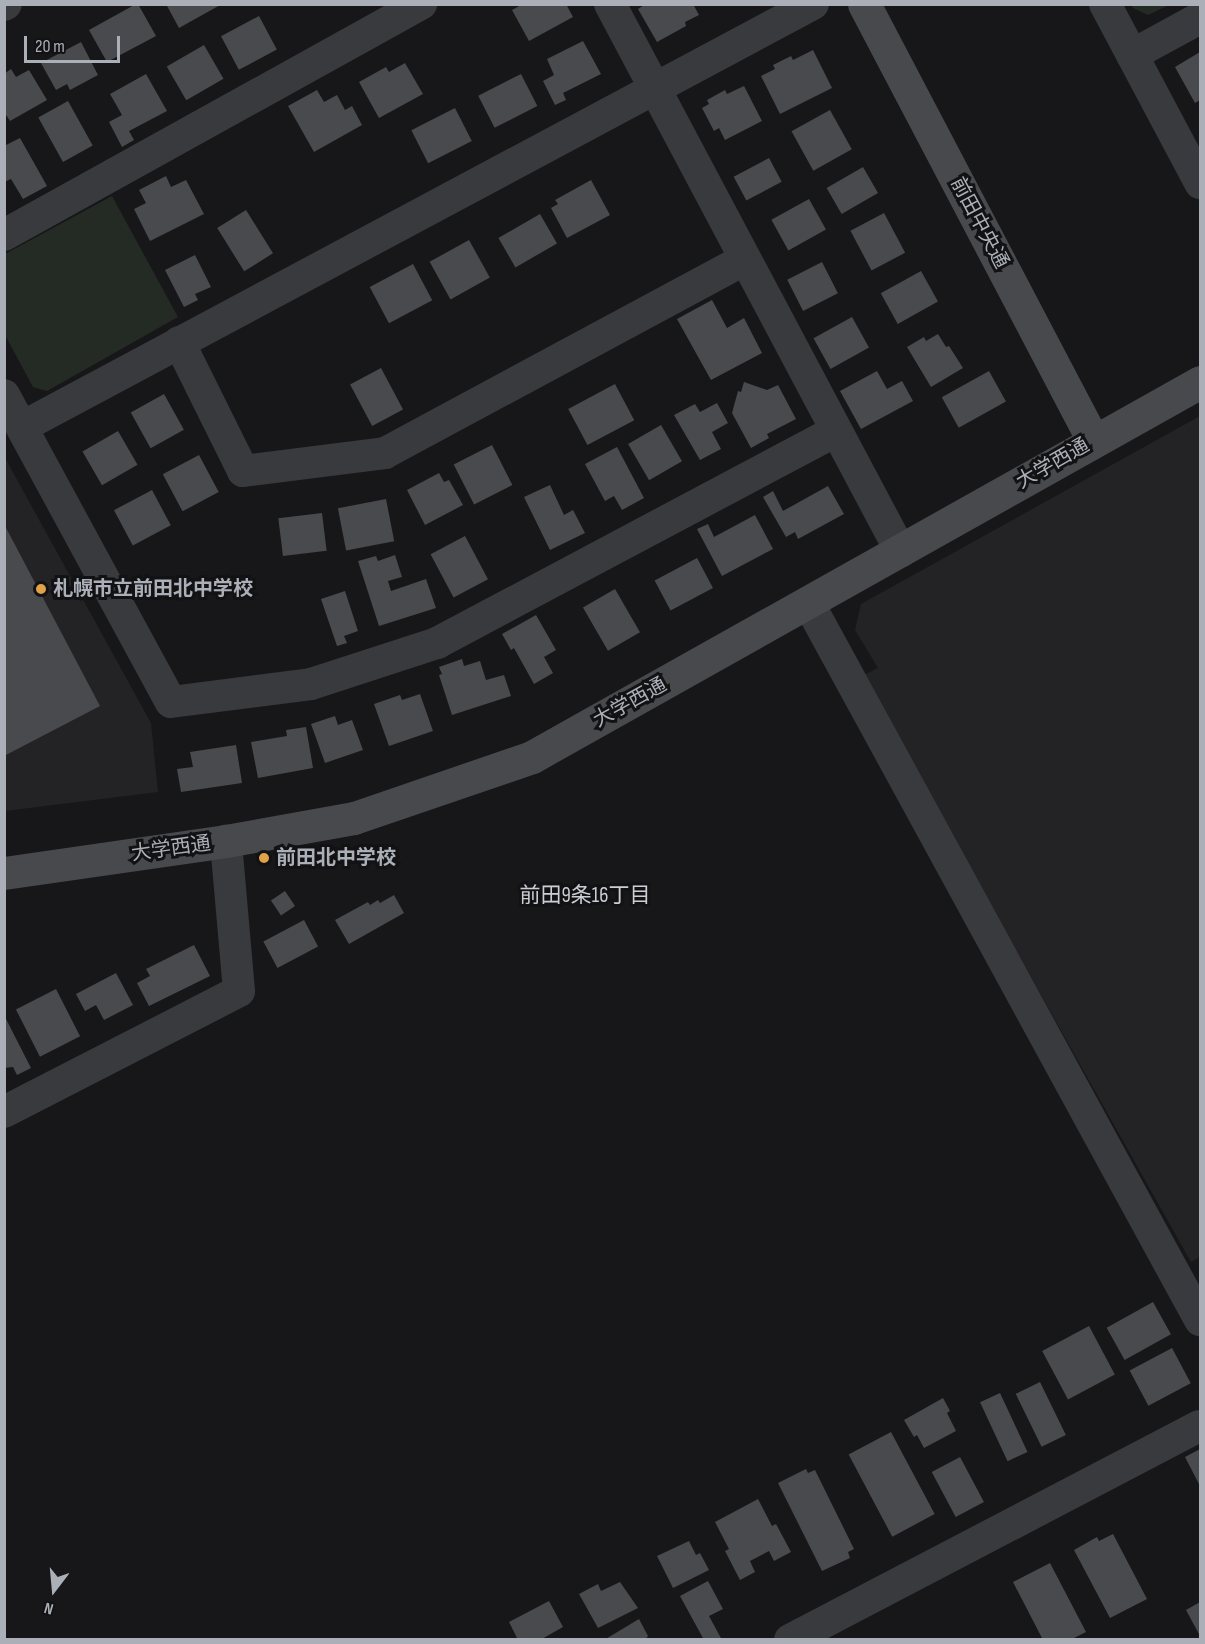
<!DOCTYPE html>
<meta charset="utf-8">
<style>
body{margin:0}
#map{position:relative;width:1205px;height:1644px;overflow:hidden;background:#171719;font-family:"Sofia Sans Condensed","Noto Sans JP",sans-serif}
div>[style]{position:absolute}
.built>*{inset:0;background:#232326}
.green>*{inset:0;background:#242a24}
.building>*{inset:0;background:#494a4e;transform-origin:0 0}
.street>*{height:32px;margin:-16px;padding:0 16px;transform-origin:16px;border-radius:16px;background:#383a3d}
.secondary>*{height:33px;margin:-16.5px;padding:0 16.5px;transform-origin:16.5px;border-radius:16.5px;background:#47494d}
.dots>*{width:16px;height:16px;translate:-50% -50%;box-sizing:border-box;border:3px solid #121214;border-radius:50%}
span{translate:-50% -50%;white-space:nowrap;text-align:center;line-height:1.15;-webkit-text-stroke:6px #121214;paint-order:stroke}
.street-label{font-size:20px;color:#abafb7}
.poi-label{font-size:20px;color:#abafb7;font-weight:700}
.left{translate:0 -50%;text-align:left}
.neighbourhood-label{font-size:21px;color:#cbced4}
.frame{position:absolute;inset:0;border:6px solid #abafb7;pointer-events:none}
.north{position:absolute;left:24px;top:1560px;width:60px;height:60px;-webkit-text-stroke:4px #121214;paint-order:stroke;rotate:196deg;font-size:16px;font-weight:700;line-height:24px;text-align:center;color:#abafb7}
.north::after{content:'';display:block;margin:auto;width:21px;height:27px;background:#abafb7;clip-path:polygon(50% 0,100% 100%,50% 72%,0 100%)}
.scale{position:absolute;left:24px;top:36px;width:96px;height:27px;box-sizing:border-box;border:3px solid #abafb7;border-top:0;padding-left:8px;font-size:18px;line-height:21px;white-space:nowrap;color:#abafb7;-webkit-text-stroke:4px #121214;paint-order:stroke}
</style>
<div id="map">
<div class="built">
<div style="clip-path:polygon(1200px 416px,1200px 1257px,1191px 1262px,862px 676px,878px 668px,855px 630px,861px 604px)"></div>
<div style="clip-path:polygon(4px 456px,151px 723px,158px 792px,5px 811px)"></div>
</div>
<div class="green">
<div style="clip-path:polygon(1131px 5px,1169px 5px,1148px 15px,1133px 8px)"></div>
<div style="clip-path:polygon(112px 196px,178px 317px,47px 391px,33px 387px,5px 335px,5px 254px)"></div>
</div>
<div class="building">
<div style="clip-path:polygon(136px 4px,138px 4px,156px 36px,107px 62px,89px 30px)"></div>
<div style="clip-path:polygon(166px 4px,222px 4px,179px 28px)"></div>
<div style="clip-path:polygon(523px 4px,566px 4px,573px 17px,529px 41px,512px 10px)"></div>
<div style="clip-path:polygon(646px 4px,693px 4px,699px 15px,685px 22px,686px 26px,657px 42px,638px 9px)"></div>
<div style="left:259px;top:16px;width:38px;height:43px;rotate:62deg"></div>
<div style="clip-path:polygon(583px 41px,601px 74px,563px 93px,566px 100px,555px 105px,543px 81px,554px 75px,547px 59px)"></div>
<div style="clip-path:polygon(81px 42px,98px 75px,70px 90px,67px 84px,56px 90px,41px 63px)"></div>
<div style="left:204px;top:45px;width:39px;height:43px;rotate:60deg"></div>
<div style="clip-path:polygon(813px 50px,832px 88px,780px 114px,761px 76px,775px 69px,773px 65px,791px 56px,793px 60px)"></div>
<div style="clip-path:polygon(1200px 52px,1200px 100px,1195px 103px,1175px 67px)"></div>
<div style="clip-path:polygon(405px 63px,423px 94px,379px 118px,359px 82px,386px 67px,389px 72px)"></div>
<div style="clip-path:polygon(11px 69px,16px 77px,29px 70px,47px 100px,10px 121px,4px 112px,4px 74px)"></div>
<div style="clip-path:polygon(146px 74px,167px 111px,129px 131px,134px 140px,122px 147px,109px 122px,122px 115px,110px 94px)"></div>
<div style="left:521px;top:74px;width:36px;height:48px;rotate:63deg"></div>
<div style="clip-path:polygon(744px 86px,762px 121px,725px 140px,719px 128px,714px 131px,702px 108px,709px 104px,707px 100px,725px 90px,727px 94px)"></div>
<div style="clip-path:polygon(317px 90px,324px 102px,337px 95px,345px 110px,352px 106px,362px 125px,314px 152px,288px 106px)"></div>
<div style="left:68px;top:101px;width:51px;height:34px;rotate:61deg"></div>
<div style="left:455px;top:108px;width:37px;height:49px;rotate:63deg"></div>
<div style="left:830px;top:110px;width:45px;height:44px;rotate:61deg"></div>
<div style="clip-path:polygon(20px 138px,47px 186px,23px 199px,11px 179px,4px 182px,4px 146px)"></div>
<div style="left:769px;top:158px;width:27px;height:40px;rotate:62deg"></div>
<div style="left:863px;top:167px;width:30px;height:42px;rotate:60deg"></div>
<div style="clip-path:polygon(166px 176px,171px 187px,186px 180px,204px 214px,150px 241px,134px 209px,146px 203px,139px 190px)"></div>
<div style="clip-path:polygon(591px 180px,610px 215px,567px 238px,551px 208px,558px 204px,555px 200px)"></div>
<div style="left:809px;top:199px;width:35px;height:43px;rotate:61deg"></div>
<div style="left:246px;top:210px;width:51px;height:34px;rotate:58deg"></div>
<div style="left:884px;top:213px;width:45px;height:38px;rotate:62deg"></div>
<div style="left:540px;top:214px;width:34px;height:48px;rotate:60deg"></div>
<div style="left:469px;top:240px;width:43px;height:45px;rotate:61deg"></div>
<div style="clip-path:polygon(195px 255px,211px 287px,195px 294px,198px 300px,184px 307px,165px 270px)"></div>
<div style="left:822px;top:262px;width:35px;height:39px;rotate:63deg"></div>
<div style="left:413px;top:264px;width:41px;height:49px;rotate:62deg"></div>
<div style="left:921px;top:271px;width:35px;height:46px;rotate:61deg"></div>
<div style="clip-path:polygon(712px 300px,727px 328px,744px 318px,762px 353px,711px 380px,677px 319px)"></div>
<div style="left:852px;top:317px;width:35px;height:44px;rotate:61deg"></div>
<div style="clip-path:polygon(938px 334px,946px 347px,949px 346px,963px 368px,931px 387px,907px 347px,924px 337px,926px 341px)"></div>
<div style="left:381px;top:368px;width:47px;height:35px;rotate:62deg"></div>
<div style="clip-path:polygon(877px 371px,887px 389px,902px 381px,913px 401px,861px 429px,840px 391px)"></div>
<div style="left:989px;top:371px;width:35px;height:54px;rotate:61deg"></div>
<div style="clip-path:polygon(744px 382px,767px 390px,778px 385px,796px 419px,767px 434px,769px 438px,751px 448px,732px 413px,738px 391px,741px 392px)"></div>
<div style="left:615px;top:384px;width:41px;height:53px;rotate:62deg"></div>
<div style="left:164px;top:394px;width:41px;height:38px;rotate:61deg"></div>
<div style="clip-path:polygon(717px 403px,728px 423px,712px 432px,721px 449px,700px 460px,674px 415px,695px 404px,700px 412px)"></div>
<div style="left:661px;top:425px;width:42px;height:38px;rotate:60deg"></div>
<div style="left:118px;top:431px;width:39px;height:41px;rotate:60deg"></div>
<div style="left:492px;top:445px;width:45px;height:43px;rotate:63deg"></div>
<div style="clip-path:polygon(617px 447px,644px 498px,622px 510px,614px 496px,605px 501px,585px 464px)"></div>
<div style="left:199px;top:455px;width:42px;height:41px;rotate:62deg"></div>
<div style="clip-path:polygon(439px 473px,444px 482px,449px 480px,463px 505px,425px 525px,407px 490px)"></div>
<div style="clip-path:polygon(550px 485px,564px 515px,573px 510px,585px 533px,550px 550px,524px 497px)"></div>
<div style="clip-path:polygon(828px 486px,844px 514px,798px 539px,795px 532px,786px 537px,763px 497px,773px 491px,783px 511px)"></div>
<div style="left:152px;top:490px;width:40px;height:43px;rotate:62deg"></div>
<div style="left:386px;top:499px;width:43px;height:49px;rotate:79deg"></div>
<div style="left:322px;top:513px;width:38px;height:44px;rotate:83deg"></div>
<div style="clip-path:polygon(755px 515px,773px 549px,722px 576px,697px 529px,708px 524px,714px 537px)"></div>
<div style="clip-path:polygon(4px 524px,100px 706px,4px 756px)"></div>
<div style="left:465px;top:536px;width:49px;height:39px;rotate:62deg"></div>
<div style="clip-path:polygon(395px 555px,402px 577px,388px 581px,391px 591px,426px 579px,436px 608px,379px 626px,358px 561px,376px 556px,378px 561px)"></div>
<div style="left:697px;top:558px;width:34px;height:48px;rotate:62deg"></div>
<div style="left:615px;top:589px;width:50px;height:37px;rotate:60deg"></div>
<div style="clip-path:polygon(345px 591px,358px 631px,344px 636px,347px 643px,337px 646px,321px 599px)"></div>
<div style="clip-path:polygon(536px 615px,556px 650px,544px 657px,553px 673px,534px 684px,514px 648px,511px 650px,502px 634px)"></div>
<div style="clip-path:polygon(462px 659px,464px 666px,480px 661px,486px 680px,504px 675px,511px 696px,452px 715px,439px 675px,442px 674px,439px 667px)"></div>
<div style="clip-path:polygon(420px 694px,433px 731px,389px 746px,374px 704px,400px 695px,402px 700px)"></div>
<div style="clip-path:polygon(335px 716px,338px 725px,352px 720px,363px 750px,325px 763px,311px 724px)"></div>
<div style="clip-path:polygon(306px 727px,313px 768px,258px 778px,251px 742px,287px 736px,286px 730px)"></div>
<div style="clip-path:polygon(236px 745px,242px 783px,181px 792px,177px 769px,193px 767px,190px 752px)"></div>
<div style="left:285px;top:891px;width:18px;height:17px;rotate:56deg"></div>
<div style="clip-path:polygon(394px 895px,404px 913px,349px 944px,335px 920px,368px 902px,370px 905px,378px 900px,380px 903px)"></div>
<div style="left:304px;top:920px;width:30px;height:46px;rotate:62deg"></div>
<div style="clip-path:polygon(194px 945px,210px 976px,149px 1006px,137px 983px,150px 976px,146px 969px)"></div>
<div style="clip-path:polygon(116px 973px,133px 1005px,104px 1020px,96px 1005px,85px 1011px,76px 994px)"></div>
<div style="left:56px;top:989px;width:53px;height:45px;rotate:63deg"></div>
<div style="clip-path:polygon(4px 1015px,31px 1068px,17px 1075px,13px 1067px,4px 1068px)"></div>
<div style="left:1153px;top:1302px;width:37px;height:53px;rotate:61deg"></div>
<div style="left:1089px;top:1326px;width:55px;height:53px;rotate:62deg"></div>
<div style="left:1172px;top:1348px;width:40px;height:48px;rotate:62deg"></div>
<div style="left:1040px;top:1382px;width:59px;height:27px;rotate:64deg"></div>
<div style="left:1000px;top:1393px;width:65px;height:22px;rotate:65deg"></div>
<div style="clip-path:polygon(943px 1398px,950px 1411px,947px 1413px,956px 1431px,924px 1448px,917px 1435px,914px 1437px,904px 1420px)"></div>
<div style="left:891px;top:1432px;width:93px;height:48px;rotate:62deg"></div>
<div style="clip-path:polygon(1200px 1449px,1200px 1486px,1185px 1457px)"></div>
<div style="left:960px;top:1457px;width:51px;height:32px;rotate:62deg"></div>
<div style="clip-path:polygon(806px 1469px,808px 1473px,815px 1470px,854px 1549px,848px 1552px,850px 1558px,822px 1571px,778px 1483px)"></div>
<div style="clip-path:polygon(758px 1499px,772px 1526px,776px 1524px,791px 1552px,774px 1561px,769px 1551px,750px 1561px,755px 1572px,740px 1580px,725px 1551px,729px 1549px,715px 1522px)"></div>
<div style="clip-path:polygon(1113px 1534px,1147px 1599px,1110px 1618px,1074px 1550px,1097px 1537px,1099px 1541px)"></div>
<div style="clip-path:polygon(689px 1541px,696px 1555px,700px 1553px,709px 1570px,673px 1588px,657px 1556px)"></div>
<div style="clip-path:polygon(1050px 1563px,1086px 1632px,1070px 1640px,1043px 1640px,1013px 1582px)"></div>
<div style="clip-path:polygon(708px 1581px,723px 1609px,709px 1616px,722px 1640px,704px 1640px,680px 1596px)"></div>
<div style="clip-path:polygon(620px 1582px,638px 1608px,598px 1628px,579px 1594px,598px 1584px,601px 1591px)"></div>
<div style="clip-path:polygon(549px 1601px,563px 1627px,540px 1640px,518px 1640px,509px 1622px)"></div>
<div style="clip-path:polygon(1200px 1602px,1200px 1636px,1186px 1610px)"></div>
<div style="clip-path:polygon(639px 1619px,648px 1636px,645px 1640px,604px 1640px)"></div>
</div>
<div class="street">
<div style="left:610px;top:4px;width:620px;rotate:62.03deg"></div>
<div style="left:1105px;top:4px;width:203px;rotate:62deg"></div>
<div style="left:4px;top:5px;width:2px;rotate:-27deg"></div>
<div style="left:1132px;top:55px;width:77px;rotate:-28.6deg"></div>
<div style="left:4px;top:235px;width:477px;rotate:-29deg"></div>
<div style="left:179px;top:342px;width:144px;rotate:63.6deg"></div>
<div style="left:243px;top:471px;width:143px;rotate:-7.2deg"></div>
<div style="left:385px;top:453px;width:409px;rotate:-28.3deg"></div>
<div style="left:4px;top:395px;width:349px;rotate:61.5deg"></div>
<div style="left:171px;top:702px;width:141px;rotate:-7.3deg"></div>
<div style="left:311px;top:684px;width:133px;rotate:-18deg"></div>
<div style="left:437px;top:643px;width:452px;rotate:-28deg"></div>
<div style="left:22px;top:427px;width:897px;rotate:-28.14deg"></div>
<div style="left:809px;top:604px;width:816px;rotate:61.36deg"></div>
<div style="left:4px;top:1112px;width:264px;rotate:-27.2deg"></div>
<div style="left:239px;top:991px;width:151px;rotate:-95deg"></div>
<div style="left:790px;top:1640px;width:462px;rotate:-27.6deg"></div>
</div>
<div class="secondary">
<div style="left:864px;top:4px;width:493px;rotate:62.3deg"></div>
<div style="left:4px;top:873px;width:224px;rotate:-8.2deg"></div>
<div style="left:226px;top:841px;width:130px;rotate:-10.2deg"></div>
<div style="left:354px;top:818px;width:188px;rotate:-18.9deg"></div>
<div style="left:532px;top:757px;width:766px;rotate:-29.31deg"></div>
</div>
<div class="dots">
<div style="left:41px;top:589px;background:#e0a148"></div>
<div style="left:264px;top:858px;background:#e0a148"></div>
</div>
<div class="street-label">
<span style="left:979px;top:223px;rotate:62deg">前田中央通</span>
<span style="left:1053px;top:464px;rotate:-30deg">大学西通</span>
<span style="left:630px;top:703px;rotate:-29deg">大学西通</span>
<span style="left:171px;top:849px;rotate:-8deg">大学西通</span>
</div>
<div class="poi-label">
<span class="left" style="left:53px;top:589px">札幌市立前田北中学校</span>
<span class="left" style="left:276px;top:858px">前田北中学校</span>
</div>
<div class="neighbourhood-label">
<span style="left:585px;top:896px">前田9条16丁目</span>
</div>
<div class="frame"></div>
<div class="north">N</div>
<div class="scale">20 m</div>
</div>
